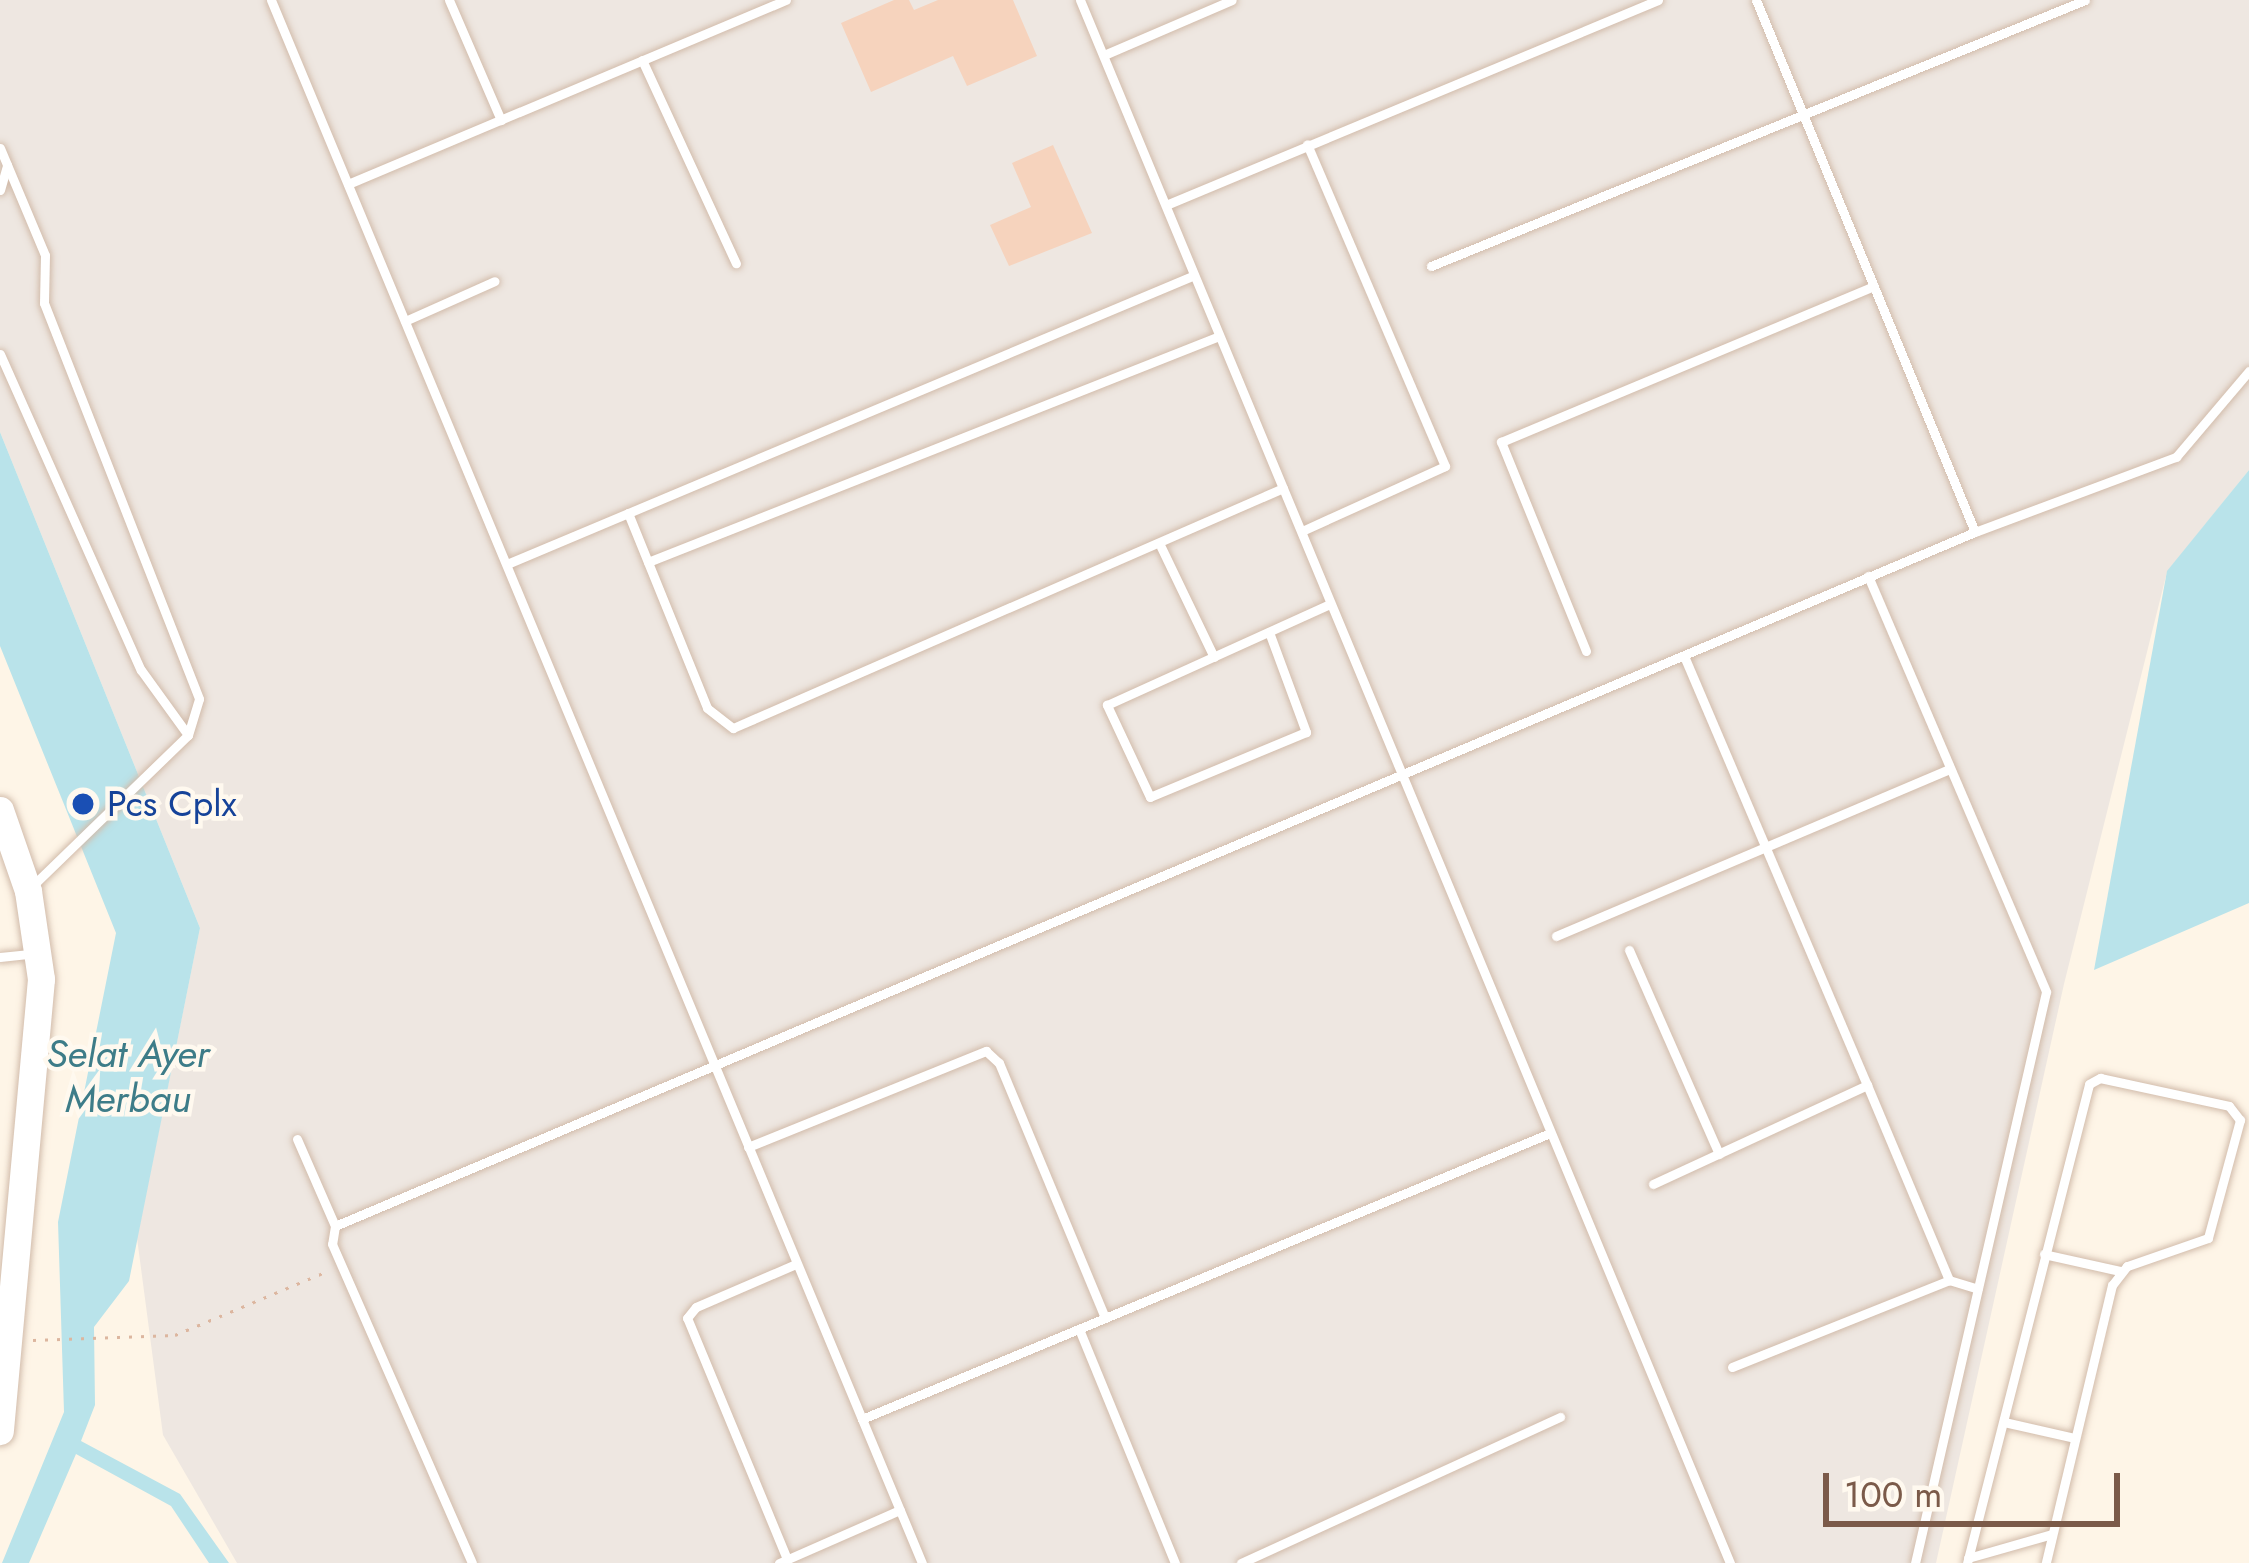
<!DOCTYPE html>
<style>
body{margin:0}
#map{position:relative;width:2249px;height:1563px;overflow:hidden;background:#fef5e7;font-family:Jost,sans-serif}
div>[style]{position:absolute}
.industrial>*{inset:0;background:#eee7e1}
.water>*{inset:0;background:#b9e3ea}
.building>*{inset:0;background:#f6d3bd}
.path>*{height:3px;margin-top:-1.5px;transform-origin:0;background:repeating-linear-gradient(90deg,#dcb69f 0 3px,transparent 0 12px)}
.roads{filter:drop-shadow(0 0 3px #d2bcab) drop-shadow(0 0 3px #d2bcab)}
.lane>*{height:9px;margin:-4.5px;padding:0 4.5px;transform-origin:4.5px;border-radius:4.5px;background:#fff}
.secondary>*{height:27px;margin:-13.5px;padding:0 13.5px;transform-origin:13.5px;border-radius:13.5px;background:#fff}
.dots>*{width:33px;height:33px;translate:-50% -50%;box-sizing:border-box;border:6px solid #fff9ef;border-radius:50%}
span{translate:-50% -50%;white-space:nowrap;text-align:center;line-height:1.15;-webkit-text-stroke:9px #fff9ef;paint-order:stroke}
.transit-label{font-size:36px;color:#164399}
.left{translate:0 -50%;text-align:left}
.water-label{font-size:39px;color:#3d7c88;font-style:italic}
.scale{position:absolute;left:1823px;top:1473px;width:297px;height:54px;box-sizing:border-box;border:6px solid #7b5a49;border-top:0;padding-left:15px;font-size:36px;line-height:42px;white-space:nowrap;color:#7b5a49;-webkit-text-stroke:9px #fff9ef;paint-order:stroke}
</style>
<div id="map">
<div class="industrial">
<div style="clip-path:polygon(0 0,2249px 0,2249px 470px,2167px 572px,2064px 984px,1936px 1563px,237px 1563px,163px 1435px,137px 1238px,200px 928px,0 432px)"></div>
</div>
<div class="water">
<div style="clip-path:polygon(0 432px,200px 928px,129px 1281px,94px 1327px,95px 1405px,81px 1441px,180px 1494px,229px 1563px,209px 1563px,171px 1506px,76px 1454px,29px 1563px,2px 1563px,64px 1412px,58px 1222px,116px 933px,0 646px)"></div>
<div style="clip-path:polygon(2249px 470px,2249px 903px,2094px 970px,2167px 571px)"></div>
</div>
<div class="building">
<div style="clip-path:polygon(894px 0,909px 0,914px 10px,938px 0,1013px 0,1037px 56px,967px 86px,953px 56px,871px 92px,841px 23px)"></div>
<div style="clip-path:polygon(1053px 145px,1092px 233px,1009px 266px,990px 225px,1031px 207px,1012px 163px)"></div>
</div>
<div class="path">
<div style="left:33px;top:1340px;width:142px;rotate:-2deg"></div>
<div style="left:175px;top:1335px;width:166px;rotate:-22.7deg"></div>
</div>
<div class="roads">
<div class="lane">
<div style="left:271px;top:0;width:1693px;rotate:67.39deg"></div>
<div style="left:449px;top:0;width:131px;rotate:66.6deg"></div>
<div style="left:1080px;top:0;width:1693px;rotate:67.42deg"></div>
<div style="left:1756px;top:0;width:575px;rotate:67.63deg"></div>
<div style="left:1104px;top:55px;width:139px;rotate:-23.3deg"></div>
<div style="left:642px;top:60px;width:224px;rotate:65.2deg"></div>
<div style="left:0;top:148px;width:116px;rotate:67.2deg"></div>
<div style="left:45px;top:255px;width:48px;rotate:91.2deg"></div>
<div style="left:44px;top:303px;width:425px;rotate:68.6deg"></div>
<div style="left:199px;top:699px;width:38px;rotate:107deg"></div>
<div style="left:188px;top:735px;width:219px;rotate:135.9deg"></div>
<div style="left:348px;top:184px;width:475px;rotate:-22.8deg"></div>
<div style="left:0;top:190px;width:26px;rotate:-74deg"></div>
<div style="left:1166px;top:205px;width:533px;rotate:-22.62deg"></div>
<div style="left:1431px;top:266px;width:706px;rotate:-22.13deg"></div>
<div style="left:405px;top:321px;width:98px;rotate:-24deg"></div>
<div style="left:0;top:354px;width:346px;rotate:66deg"></div>
<div style="left:141px;top:670px;width:80px;rotate:54.1deg"></div>
<div style="left:628px;top:513px;width:210px;rotate:67.9deg"></div>
<div style="left:707px;top:708px;width:33px;rotate:38deg"></div>
<div style="left:733px;top:728px;width:600px;rotate:-23.57deg"></div>
<div style="left:1302px;top:531px;width:157px;rotate:-24.4deg"></div>
<div style="left:1445px;top:466px;width:350px;rotate:-113.2deg"></div>
<div style="left:1161px;top:547px;width:122px;rotate:64.3deg"></div>
<div style="left:648px;top:562px;width:614px;rotate:-21.59deg"></div>
<div style="left:507px;top:564px;width:743px;rotate:-22.8deg"></div>
<div style="left:1868px;top:576px;width:452px;rotate:66.8deg"></div>
<div style="left:2046px;top:992px;width:586px;rotate:102.92deg"></div>
<div style="left:1269px;top:632px;width:107px;rotate:69.7deg"></div>
<div style="left:1306px;top:732px;width:169px;rotate:157.4deg"></div>
<div style="left:1150px;top:797px;width:102px;rotate:-115.1deg"></div>
<div style="left:1107px;top:705px;width:245px;rotate:-24.4deg"></div>
<div style="left:1586px;top:651px;width:226px;rotate:-112.1deg"></div>
<div style="left:1501px;top:442px;width:404px;rotate:-22.7deg"></div>
<div style="left:1684px;top:656px;width:466px;rotate:66.9deg"></div>
<div style="left:1556px;top:936px;width:428px;rotate:-23deg"></div>
<div style="left:1629px;top:950px;width:223px;rotate:66.2deg"></div>
<div style="left:0;top:957px;width:30px;rotate:-6deg"></div>
<div style="left:297px;top:1139px;width:95px;rotate:66.4deg"></div>
<div style="left:335px;top:1226px;width:18px;rotate:99deg"></div>
<div style="left:332px;top:1244px;width:348px;rotate:66.3deg"></div>
<div style="left:748px;top:1147px;width:257px;rotate:-22deg"></div>
<div style="left:986px;top:1051px;width:18px;rotate:43deg"></div>
<div style="left:999px;top:1063px;width:276px;rotate:67.4deg"></div>
<div style="left:1653px;top:1184px;width:236px;rotate:-24.8deg"></div>
<div style="left:1867px;top:1085px;width:212px;rotate:67.2deg"></div>
<div style="left:335px;top:1226px;width:1781px;rotate:-22.94deg"></div>
<div style="left:1975px;top:532px;width:215px;rotate:-20.5deg"></div>
<div style="left:2176px;top:457px;width:113px;rotate:-49.7deg"></div>
<div style="left:2044px;top:1254px;width:78px;rotate:12.6deg"></div>
<div style="left:1079px;top:1329px;width:253px;rotate:67.7deg"></div>
<div style="left:1732px;top:1367px;width:234px;rotate:-21.8deg"></div>
<div style="left:1949px;top:1280px;width:30px;rotate:17deg"></div>
<div style="left:862px;top:1419px;width:745px;rotate:-22.57deg"></div>
<div style="left:2004px;top:1422px;width:73px;rotate:12.7deg"></div>
<div style="left:1968px;top:1558px;width:87px;rotate:-15.9deg"></div>
<div style="left:787px;top:1559px;width:261px;rotate:-112.5deg"></div>
<div style="left:687px;top:1318px;width:14px;rotate:-51deg"></div>
<div style="left:696px;top:1307px;width:109px;rotate:-23.3deg"></div>
<div style="left:779px;top:1563px;width:132px;rotate:-23.7deg"></div>
<div style="left:1241px;top:1563px;width:351px;rotate:-24.6deg"></div>
<div style="left:1967px;top:1563px;width:494px;rotate:-75.7deg"></div>
<div style="left:2089px;top:1084px;width:13px;rotate:-29deg"></div>
<div style="left:2100px;top:1078px;width:132px;rotate:12.2deg"></div>
<div style="left:2229px;top:1106px;width:18px;rotate:52deg"></div>
<div style="left:2240px;top:1120px;width:122px;rotate:105.2deg"></div>
<div style="left:2208px;top:1238px;width:86px;rotate:160.9deg"></div>
<div style="left:2127px;top:1266px;width:24px;rotate:128deg"></div>
<div style="left:2112px;top:1285px;width:286px;rotate:103.4deg"></div>
</div>
<div class="secondary">
<div style="left:0;top:810px;width:86px;rotate:70.9deg"></div>
<div style="left:28px;top:891px;width:89px;rotate:81.6deg"></div>
<div style="left:41px;top:979px;width:454px;rotate:95.2deg"></div>
</div>
</div>
<div class="dots">
<div style="left:83px;top:804px;background:#1a4fb4"></div>
</div>
<div class="transit-label">
<span class="left" style="left:107px;top:804px">Pcs Cplx</span>
</div>
<div class="water-label">
<span style="left:128px;top:1077px">Selat Ayer<br>Merbau</span>
</div>
<div class="scale">100 m</div>
</div>
